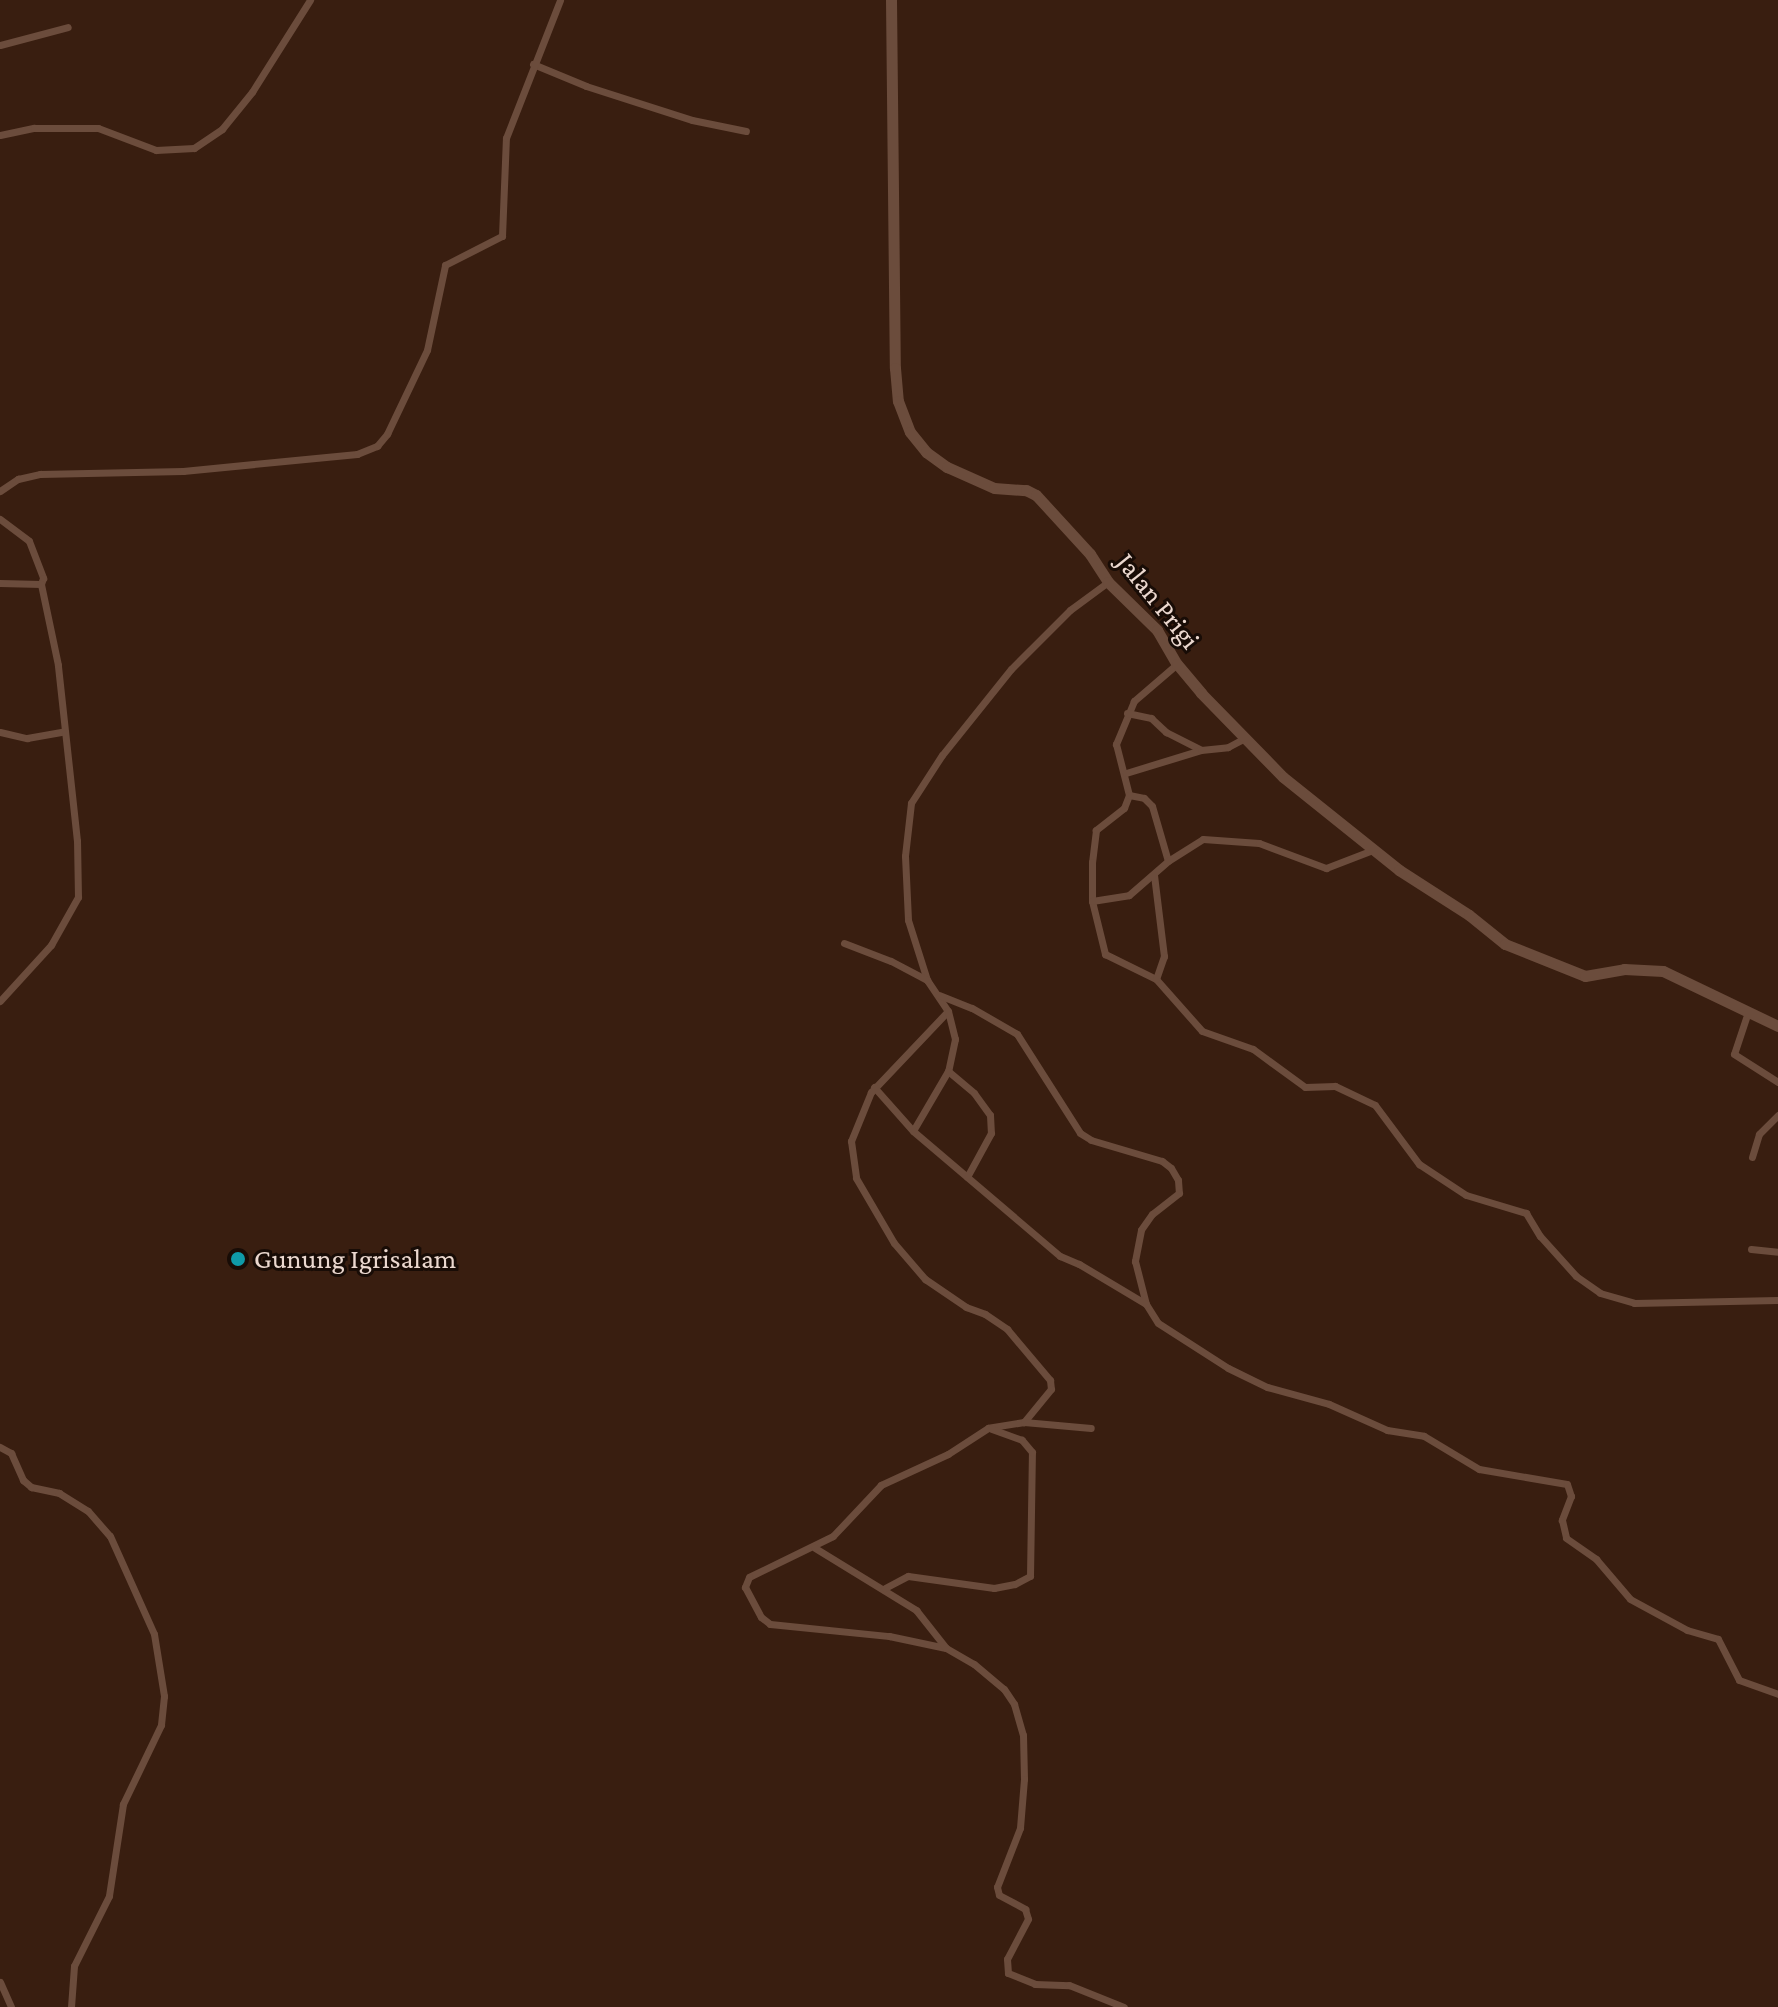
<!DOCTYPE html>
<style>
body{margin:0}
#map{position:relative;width:1778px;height:2007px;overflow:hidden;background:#391e10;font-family:"Crimson Pro",serif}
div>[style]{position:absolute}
.street>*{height:7px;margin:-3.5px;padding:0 3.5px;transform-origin:3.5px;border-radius:3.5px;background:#6b4c3c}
.secondary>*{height:11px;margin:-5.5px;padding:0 5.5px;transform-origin:5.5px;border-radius:5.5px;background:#6b4c3c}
.dots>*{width:22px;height:22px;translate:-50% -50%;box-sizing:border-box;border:4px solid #180c06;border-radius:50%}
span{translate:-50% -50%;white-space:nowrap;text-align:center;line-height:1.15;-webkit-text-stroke:6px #180c06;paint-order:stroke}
.street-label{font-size:28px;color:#ebd8cf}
.poi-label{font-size:28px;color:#ebd8cf}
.left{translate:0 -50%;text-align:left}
</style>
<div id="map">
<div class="street">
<div style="left:0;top:45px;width:70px;rotate:-14.8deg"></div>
<div style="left:533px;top:64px;width:57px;rotate:22.5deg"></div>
<div style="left:586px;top:86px;width:111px;rotate:17.8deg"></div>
<div style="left:692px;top:120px;width:55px;rotate:11.5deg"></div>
<div style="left:0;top:135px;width:35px;rotate:-12deg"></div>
<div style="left:34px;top:128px;width:64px"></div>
<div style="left:98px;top:128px;width:62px;rotate:20.8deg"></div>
<div style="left:156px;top:150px;width:38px;rotate:-3deg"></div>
<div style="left:194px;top:148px;width:34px;rotate:-34deg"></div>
<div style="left:222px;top:129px;width:48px;rotate:-51deg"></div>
<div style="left:252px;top:92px;width:109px;rotate:-57.8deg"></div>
<div style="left:0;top:491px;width:22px;rotate:-34deg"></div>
<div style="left:18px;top:479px;width:23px;rotate:-13deg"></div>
<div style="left:40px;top:474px;width:143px;rotate:-1.2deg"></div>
<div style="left:183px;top:471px;width:175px;rotate:-5.6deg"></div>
<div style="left:357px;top:454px;width:22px;rotate:-22deg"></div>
<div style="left:377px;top:446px;width:16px;rotate:-50deg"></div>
<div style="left:387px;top:434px;width:93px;rotate:-64.5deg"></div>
<div style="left:427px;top:350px;width:87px;rotate:-78deg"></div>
<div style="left:445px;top:265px;width:64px;rotate:-27deg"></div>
<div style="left:502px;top:236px;width:98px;rotate:-87.7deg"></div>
<div style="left:506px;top:138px;width:148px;rotate:-68.6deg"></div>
<div style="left:0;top:519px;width:36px;rotate:37deg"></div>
<div style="left:29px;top:541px;width:40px;rotate:69deg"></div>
<div style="left:43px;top:578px;width:6px;rotate:108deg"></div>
<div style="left:41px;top:584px;width:41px;rotate:-178.6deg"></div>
<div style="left:1108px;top:582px;width:47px;rotate:143.6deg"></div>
<div style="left:1070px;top:610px;width:83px;rotate:135deg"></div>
<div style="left:1011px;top:669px;width:110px;rotate:128.7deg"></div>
<div style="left:942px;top:755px;width:57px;rotate:122.9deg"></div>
<div style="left:911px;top:803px;width:53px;rotate:96.5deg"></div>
<div style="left:905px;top:856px;width:64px;rotate:87.3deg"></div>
<div style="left:908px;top:920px;width:63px;rotate:72.4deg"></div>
<div style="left:927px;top:980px;width:37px;rotate:56deg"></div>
<div style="left:948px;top:1011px;width:112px;rotate:133.5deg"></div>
<div style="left:871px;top:1092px;width:53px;rotate:112.2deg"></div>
<div style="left:851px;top:1141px;width:37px;rotate:82deg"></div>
<div style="left:856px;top:1178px;width:75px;rotate:59.7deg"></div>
<div style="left:894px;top:1243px;width:48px;rotate:49.3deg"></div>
<div style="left:925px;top:1279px;width:50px;rotate:34.3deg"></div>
<div style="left:966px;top:1307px;width:20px;rotate:20deg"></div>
<div style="left:985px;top:1314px;width:27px;rotate:34deg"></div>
<div style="left:1007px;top:1329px;width:67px;rotate:49.9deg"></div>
<div style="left:1050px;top:1380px;width:9px;rotate:84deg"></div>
<div style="left:1051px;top:1389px;width:43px;rotate:129.3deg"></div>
<div style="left:1024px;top:1422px;width:36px;rotate:171deg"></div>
<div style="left:988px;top:1428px;width:48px;rotate:147deg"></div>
<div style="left:948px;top:1454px;width:74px;rotate:155.2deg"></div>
<div style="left:881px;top:1485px;width:70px;rotate:133.3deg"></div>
<div style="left:833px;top:1536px;width:93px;rotate:154deg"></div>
<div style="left:749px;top:1577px;width:11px;rotate:112deg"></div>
<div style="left:745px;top:1587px;width:34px;rotate:62deg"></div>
<div style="left:761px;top:1617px;width:11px;rotate:38deg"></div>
<div style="left:770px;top:1624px;width:120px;rotate:5.8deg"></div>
<div style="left:889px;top:1636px;width:58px;rotate:11.9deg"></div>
<div style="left:946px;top:1648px;width:32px;rotate:30deg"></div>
<div style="left:974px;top:1664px;width:39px;rotate:40deg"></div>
<div style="left:1004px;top:1689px;width:18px;rotate:56deg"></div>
<div style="left:1014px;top:1704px;width:32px;rotate:74deg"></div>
<div style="left:1023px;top:1735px;width:44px;rotate:88.7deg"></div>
<div style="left:1024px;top:1779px;width:49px;rotate:94.7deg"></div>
<div style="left:1020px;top:1828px;width:63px;rotate:111.3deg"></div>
<div style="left:997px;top:1887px;width:8px;rotate:76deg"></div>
<div style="left:999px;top:1895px;width:30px;rotate:28deg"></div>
<div style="left:1025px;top:1909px;width:10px;rotate:73deg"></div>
<div style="left:1028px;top:1919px;width:45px;rotate:117.7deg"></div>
<div style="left:1007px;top:1959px;width:14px;rotate:86deg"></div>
<div style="left:1008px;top:1973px;width:29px;rotate:22deg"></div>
<div style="left:1035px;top:1984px;width:34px;rotate:2deg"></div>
<div style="left:1069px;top:1985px;width:59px;rotate:21.8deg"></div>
<div style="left:1177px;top:664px;width:57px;rotate:139.3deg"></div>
<div style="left:1134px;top:701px;width:47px;rotate:112.7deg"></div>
<div style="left:1116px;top:744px;width:53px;rotate:75.7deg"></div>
<div style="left:1129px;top:795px;width:14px;rotate:111deg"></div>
<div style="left:1124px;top:808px;width:36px;rotate:142deg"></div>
<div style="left:1096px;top:830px;width:32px;rotate:97deg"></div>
<div style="left:1092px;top:862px;width:39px;rotate:90deg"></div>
<div style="left:1092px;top:901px;width:55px;rotate:76.2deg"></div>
<div style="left:1105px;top:954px;width:57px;rotate:26.1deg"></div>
<div style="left:1156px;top:979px;width:69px;rotate:48.5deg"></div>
<div style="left:1202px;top:1031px;width:54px;rotate:19.4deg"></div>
<div style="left:1253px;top:1049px;width:64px;rotate:36.2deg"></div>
<div style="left:1305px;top:1087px;width:30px;rotate:-2deg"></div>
<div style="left:1335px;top:1086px;width:44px;rotate:25.4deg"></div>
<div style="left:1375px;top:1105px;width:74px;rotate:53.3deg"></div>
<div style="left:1419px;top:1164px;width:56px;rotate:33.4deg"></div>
<div style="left:1466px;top:1195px;width:63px;rotate:16.7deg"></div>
<div style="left:1526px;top:1213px;width:27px;rotate:59deg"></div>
<div style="left:1540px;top:1236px;width:54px;rotate:48deg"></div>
<div style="left:1576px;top:1276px;width:29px;rotate:35deg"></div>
<div style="left:1600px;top:1293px;width:35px;rotate:16deg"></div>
<div style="left:1634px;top:1303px;width:144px;rotate:-1.2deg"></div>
<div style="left:1127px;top:713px;width:25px;rotate:12deg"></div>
<div style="left:1151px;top:718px;width:21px;rotate:43deg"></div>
<div style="left:1166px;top:732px;width:39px;rotate:27deg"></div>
<div style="left:0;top:732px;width:28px;rotate:13deg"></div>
<div style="left:27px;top:738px;width:36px;rotate:-10deg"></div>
<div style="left:1126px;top:773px;width:78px;rotate:-17deg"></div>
<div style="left:1201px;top:750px;width:27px;rotate:-6deg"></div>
<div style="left:1228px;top:747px;width:19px;rotate:-28deg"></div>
<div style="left:1129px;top:795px;width:15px;rotate:11deg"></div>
<div style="left:1144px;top:798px;width:11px;rotate:45deg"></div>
<div style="left:1152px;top:806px;width:57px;rotate:73.8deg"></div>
<div style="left:1154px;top:875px;width:82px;rotate:83deg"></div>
<div style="left:1164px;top:956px;width:24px;rotate:109deg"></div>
<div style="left:1092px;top:901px;width:37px;rotate:-9deg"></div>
<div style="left:1129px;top:895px;width:52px;rotate:-41.1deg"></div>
<div style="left:1168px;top:861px;width:41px;rotate:-32.2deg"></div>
<div style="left:1203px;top:839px;width:56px;rotate:4.1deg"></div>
<div style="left:1259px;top:843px;width:72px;rotate:20.5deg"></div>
<div style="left:1326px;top:868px;width:50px;rotate:-21deg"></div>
<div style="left:844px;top:943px;width:50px;rotate:21deg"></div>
<div style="left:891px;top:961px;width:41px;rotate:27.8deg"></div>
<div style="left:939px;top:995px;width:35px;rotate:22deg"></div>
<div style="left:972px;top:1008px;width:52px;rotate:30deg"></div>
<div style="left:1017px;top:1034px;width:117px;rotate:57.5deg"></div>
<div style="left:1080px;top:1133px;width:13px;rotate:32deg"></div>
<div style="left:1091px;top:1140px;width:74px;rotate:16.5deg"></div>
<div style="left:1162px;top:1161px;width:11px;rotate:38deg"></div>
<div style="left:1171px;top:1168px;width:14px;rotate:60deg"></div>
<div style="left:1178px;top:1180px;width:13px;rotate:86deg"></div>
<div style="left:1179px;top:1193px;width:34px;rotate:142deg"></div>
<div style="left:1152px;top:1214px;width:19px;rotate:125deg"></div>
<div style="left:1141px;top:1230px;width:32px;rotate:101deg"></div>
<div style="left:1135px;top:1261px;width:44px;rotate:75.7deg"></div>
<div style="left:1146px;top:1304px;width:22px;rotate:58deg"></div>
<div style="left:1158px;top:1323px;width:83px;rotate:32.7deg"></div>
<div style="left:1228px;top:1368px;width:43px;rotate:26deg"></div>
<div style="left:1267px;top:1387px;width:64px;rotate:15.3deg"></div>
<div style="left:1329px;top:1404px;width:64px;rotate:24.1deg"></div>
<div style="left:1387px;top:1430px;width:37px;rotate:9deg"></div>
<div style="left:1424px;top:1436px;width:64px;rotate:31deg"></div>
<div style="left:1479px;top:1469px;width:89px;rotate:9.7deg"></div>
<div style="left:1567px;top:1484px;width:13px;rotate:72deg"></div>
<div style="left:1571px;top:1496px;width:26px;rotate:111deg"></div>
<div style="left:1562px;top:1520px;width:18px;rotate:77deg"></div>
<div style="left:1566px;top:1538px;width:37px;rotate:35deg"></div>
<div style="left:1596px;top:1559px;width:52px;rotate:49.6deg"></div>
<div style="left:1630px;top:1599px;width:65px;rotate:28.5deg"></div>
<div style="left:1687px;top:1630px;width:32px;rotate:16deg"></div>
<div style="left:1718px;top:1639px;width:46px;rotate:62.9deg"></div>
<div style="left:1739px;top:1680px;width:41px;rotate:19.7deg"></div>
<div style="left:0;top:1001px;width:76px;rotate:-47.7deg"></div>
<div style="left:51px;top:945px;width:55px;rotate:-60.6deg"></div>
<div style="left:78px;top:897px;width:56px;rotate:-91deg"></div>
<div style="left:77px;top:841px;width:177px;rotate:-96.2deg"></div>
<div style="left:58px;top:665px;width:83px;rotate:-101.9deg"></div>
<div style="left:948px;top:1011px;width:29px;rotate:76deg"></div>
<div style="left:955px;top:1039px;width:33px;rotate:102deg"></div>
<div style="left:948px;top:1071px;width:69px;rotate:120.3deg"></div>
<div style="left:913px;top:1131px;width:193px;rotate:40.4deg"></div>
<div style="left:1060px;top:1256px;width:21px;rotate:23deg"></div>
<div style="left:1079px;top:1264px;width:78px;rotate:30.8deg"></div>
<div style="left:1747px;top:1015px;width:41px;rotate:108.4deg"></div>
<div style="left:1734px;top:1054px;width:52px;rotate:32.5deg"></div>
<div style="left:948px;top:1071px;width:34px;rotate:40deg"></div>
<div style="left:974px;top:1093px;width:27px;rotate:54deg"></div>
<div style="left:990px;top:1115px;width:18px;rotate:87deg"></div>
<div style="left:991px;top:1133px;width:50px;rotate:118.6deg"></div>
<div style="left:874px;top:1087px;width:59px;rotate:48.4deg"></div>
<div style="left:1752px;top:1157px;width:24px;rotate:-73deg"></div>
<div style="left:1759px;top:1134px;width:27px;rotate:-45deg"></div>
<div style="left:1751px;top:1249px;width:27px;rotate:6deg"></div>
<div style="left:1024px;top:1422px;width:67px;rotate:5.1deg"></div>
<div style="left:0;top:1447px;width:13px;rotate:29deg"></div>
<div style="left:11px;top:1453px;width:30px;rotate:66deg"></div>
<div style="left:23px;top:1480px;width:11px;rotate:41deg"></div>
<div style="left:31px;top:1487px;width:29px;rotate:12deg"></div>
<div style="left:59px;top:1493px;width:34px;rotate:32deg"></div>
<div style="left:88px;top:1511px;width:33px;rotate:49deg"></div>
<div style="left:110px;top:1536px;width:107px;rotate:65.8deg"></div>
<div style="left:154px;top:1634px;width:63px;rotate:80.8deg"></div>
<div style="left:164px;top:1696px;width:29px;rotate:96deg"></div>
<div style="left:161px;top:1725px;width:88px;rotate:115.7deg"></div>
<div style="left:123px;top:1804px;width:93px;rotate:98.7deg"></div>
<div style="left:109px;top:1896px;width:78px;rotate:116.6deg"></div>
<div style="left:74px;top:1966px;width:41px;rotate:94.2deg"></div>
<div style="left:815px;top:1548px;width:119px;rotate:31.5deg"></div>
<div style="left:916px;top:1610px;width:48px;rotate:51.7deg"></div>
<div style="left:885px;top:1588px;width:26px;rotate:-28deg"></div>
<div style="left:908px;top:1576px;width:87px;rotate:7.9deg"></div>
<div style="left:994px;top:1588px;width:21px;rotate:-11deg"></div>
<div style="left:1015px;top:1584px;width:17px;rotate:-28deg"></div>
<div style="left:1030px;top:1576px;width:124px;rotate:-89.1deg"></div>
<div style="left:1032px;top:1452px;width:16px;rotate:-130deg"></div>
<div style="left:1022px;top:1440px;width:33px;rotate:-160deg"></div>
<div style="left:0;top:1982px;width:27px;rotate:66deg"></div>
</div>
<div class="secondary">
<div style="left:891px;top:0;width:368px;rotate:89.4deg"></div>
<div style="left:895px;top:368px;width:33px;rotate:85deg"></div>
<div style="left:898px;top:401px;width:33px;rotate:69deg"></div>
<div style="left:910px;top:432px;width:26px;rotate:51deg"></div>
<div style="left:926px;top:452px;width:26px;rotate:36deg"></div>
<div style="left:947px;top:467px;width:51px;rotate:24.1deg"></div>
<div style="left:994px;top:488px;width:32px;rotate:4deg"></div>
<div style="left:1026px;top:490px;width:11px;rotate:27deg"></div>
<div style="left:1036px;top:495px;width:80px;rotate:47.5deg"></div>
<div style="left:1090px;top:554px;width:33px;rotate:57deg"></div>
<div style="left:1108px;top:582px;width:69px;rotate:44.4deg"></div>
<div style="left:1157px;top:630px;width:39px;rotate:60deg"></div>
<div style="left:1177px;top:664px;width:38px;rotate:50deg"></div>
<div style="left:1201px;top:693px;width:117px;rotate:45.7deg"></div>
<div style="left:1283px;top:777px;width:149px;rotate:38.7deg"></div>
<div style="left:1399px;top:870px;width:83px;rotate:32.7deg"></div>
<div style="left:1469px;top:915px;width:46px;rotate:38.9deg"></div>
<div style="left:1505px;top:944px;width:86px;rotate:21.8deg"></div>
<div style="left:1585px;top:976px;width:40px;rotate:-10deg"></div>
<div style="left:1624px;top:969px;width:39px;rotate:3deg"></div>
<div style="left:1663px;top:971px;width:127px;rotate:25.6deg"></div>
</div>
<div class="dots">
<div style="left:238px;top:1259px;background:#0f9aa8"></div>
</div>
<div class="street-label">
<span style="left:1158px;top:601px;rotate:51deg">Jalan Prigi</span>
</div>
<div class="poi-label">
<span class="left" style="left:254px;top:1259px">Gunung Igrisalam</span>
</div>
</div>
